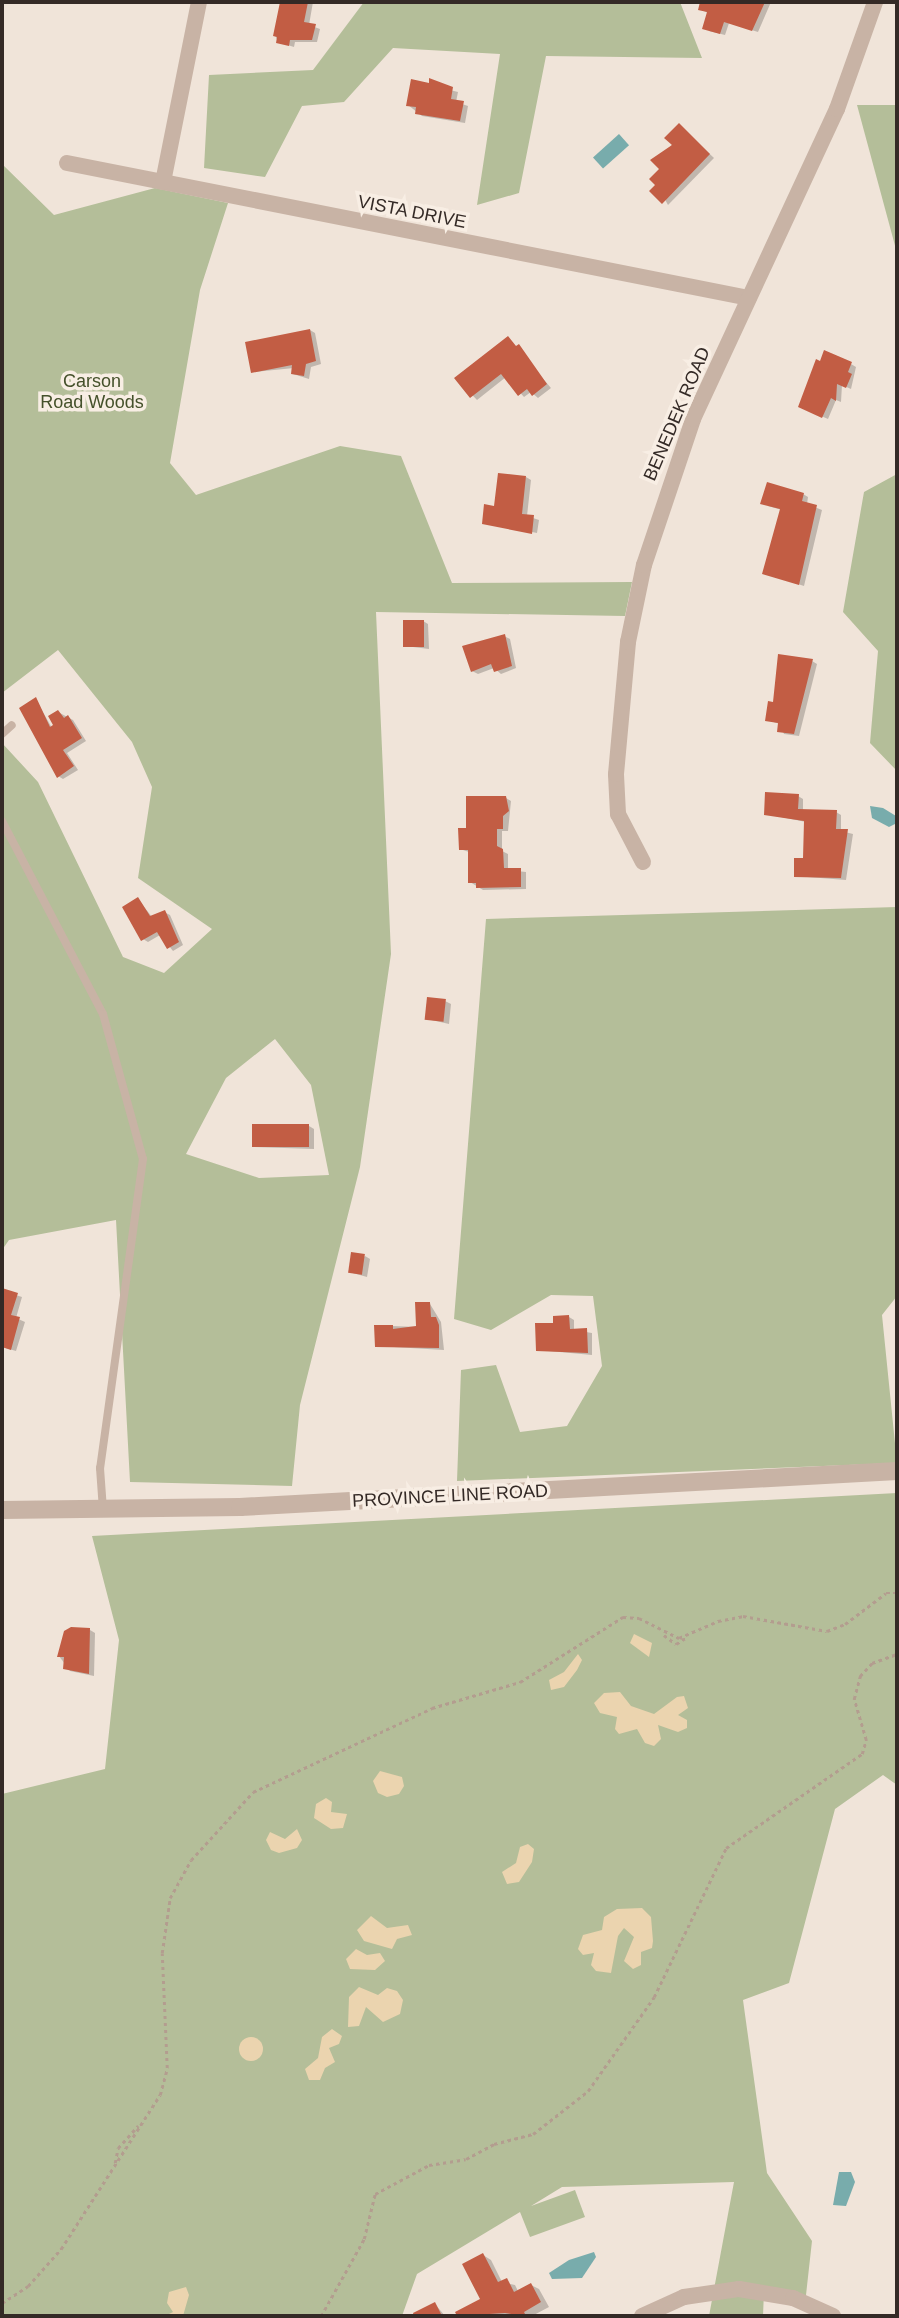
<!DOCTYPE html>
<style>
body{margin:0}
#map{position:relative;width:899px;height:2318px;overflow:hidden;background:#f0e4d9;font-family:Arial,sans-serif}
div>[style]{position:absolute}
.green>*{inset:0;background:#b4be99}
.sand>*{inset:0;background:#ebd4af}
.round{border-radius:50%}
.water>*{inset:0;background:#78acac;transform-origin:0 0}
.shadow>*{inset:0;background:#0003}
.building>*{inset:0;background:#c25d44;transform-origin:0 0}
.path>*{height:2.5px;margin-top:-1.25px;transform-origin:0;background:repeating-linear-gradient(90deg,#b39d8f 0 3.5px,transparent 0 7px)}
.service>*{height:8px;margin:-4px;padding:0 4px;transform-origin:4px;border-radius:4px;background:#c8b3a5}
.minor>*{height:16px;margin:-8px;padding:0 8px;transform-origin:8px;border-radius:8px;background:#c8b3a5}
.tertiary>*{height:18px;margin:-9px;padding:0 9px;transform-origin:9px;border-radius:9px;background:#c8b3a5}
span{translate:-50% -50%;white-space:nowrap;text-align:center;line-height:1.15;-webkit-text-stroke:7px #f8eee4;paint-order:stroke}
.street-label{font-size:18px;color:#342a26}
.park-label{font-size:18px;color:#45512b}
.frame{position:absolute;inset:0;border:4px solid #342a26;pointer-events:none}
</style>
<div id="map">
<div class="green">
<div style="clip-path:polygon(364px 2px,680px 2px,702px 58px,546px 56px,519px 193px,477px 205px,500px 54px,393px 48px,344px 102px,302px 106px,265px 177px,204px 168px,209px 75px,313px 70px)"></div>
<div style="clip-path:polygon(857px 105px,897px 105px,897px 253px)"></div>
<div style="clip-path:polygon(evenodd,2px 164px,54px 215px,155px 188px,228px 203px,200px 290px,170px 463px,196px 495px,340px 446px,401px 456px,452px 583px,632px 582px,625px 616px,376px 612px,391px 954px,360px 1167px,300px 1405px,292px 1486px,130px 1482px,116px 1220px,9px 1240px,2px 1250px,2px 743px,38px 782px,123px 957px,164px 973px,212px 929px,138px 878px,152px 787px,132px 742px,58px 650px,2px 693px,2px 164px,275px 1039px,311px 1085px,329px 1175px,259px 1178px,186px 1154px,226px 1078px,275px 1039px)"></div>
<div style="clip-path:polygon(897px 474px,897px 771px,870px 743px,878px 651px,843px 612px,864px 492px)"></div>
<div style="clip-path:polygon(897px 907px,897px 1296px,882px 1315px,897px 1463px,457px 1481px,461px 1370px,496px 1365px,520px 1432px,567px 1426px,602px 1366px,593px 1296px,551px 1295px,491px 1330px,454px 1319px,486px 919px)"></div>
<div style="clip-path:polygon(897px 1493px,897px 1785px,883px 1775px,835px 1809px,789px 1983px,743px 2000px,767px 2173px,812px 2241px,805px 2304px,764px 2291px,763px 2316px,709px 2316px,734px 2182px,562px 2187px,531px 2206px,575px 2190px,585px 2217px,530px 2237px,520px 2212px,417px 2274px,402px 2316px,2px 2316px,2px 1794px,105px 1769px,119px 1640px,92px 1536px)"></div>
</div>
<div class="sand">
<div style="clip-path:polygon(634px 1634px,652px 1643px,649px 1657px,630px 1643px)"></div>
<div style="clip-path:polygon(578px 1654px,582px 1660px,577px 1670px,564px 1687px,551px 1690px,549px 1680px,564px 1672px)"></div>
<div style="clip-path:polygon(620px 1692px,631px 1706px,654px 1714px,677px 1697px,684px 1696px,688px 1708px,678px 1715px,687px 1720px,687px 1728px,678px 1732px,658px 1725px,661px 1739px,654px 1746px,645px 1743px,637px 1729px,619px 1734px,615px 1729px,617px 1717px,600px 1713px,594px 1703px,604px 1693px)"></div>
<div style="clip-path:polygon(380px 1771px,402px 1777px,404px 1786px,399px 1794px,387px 1797px,378px 1793px,373px 1781px)"></div>
<div style="clip-path:polygon(326px 1798px,332px 1802px,331px 1812px,347px 1814px,343px 1828px,331px 1829px,314px 1818px,316px 1804px)"></div>
<div style="clip-path:polygon(297px 1829px,302px 1840px,297px 1848px,279px 1853px,271px 1850px,266px 1840px,270px 1832px,285px 1839px)"></div>
<div style="clip-path:polygon(528px 1844px,534px 1849px,532px 1862px,519px 1882px,507px 1884px,502px 1872px,516px 1863px,520px 1847px)"></div>
<div style="clip-path:polygon(642px 1908px,651px 1917px,653px 1941px,652px 1948px,641px 1952px,641px 1965px,633px 1969px,624px 1961px,634px 1937px,624px 1928px,618px 1936px,611px 1973px,596px 1971px,591px 1965px,594px 1953px,583px 1955px,578px 1949px,583px 1935px,602px 1930px,604px 1917px,617px 1909px)"></div>
<div style="clip-path:polygon(371px 1916px,387px 1928px,408px 1925px,412px 1935px,397px 1939px,392px 1949px,364px 1941px,357px 1930px)"></div>
<div style="clip-path:polygon(356px 1949px,367px 1955px,380px 1953px,385px 1961px,375px 1970px,350px 1969px,346px 1959px)"></div>
<div style="clip-path:polygon(359px 1987px,378px 1995px,387px 1988px,397px 1991px,403px 2000px,400px 2014px,383px 2022px,366px 2007px,359px 2026px,348px 2027px,349px 1997px)"></div>
<div style="clip-path:polygon(332px 2029px,342px 2036px,339px 2044px,329px 2048px,335px 2062px,325px 2068px,320px 2080px,309px 2080px,305px 2069px,318px 2058px,322px 2037px)"></div>
<div class="round" style="left:239px;top:2037px;width:24px;height:24px"></div>
<div style="clip-path:polygon(186px 2287px,189px 2295px,183px 2316px,165px 2316px,173px 2312px,167px 2303px,169px 2292px)"></div>
</div>
<div class="water">
<div style="left:619px;top:134px;width:15px;height:35px;rotate:48deg"></div>
<div style="clip-path:polygon(870px 806px,883px 808px,896px 816px,897px 823px,889px 827px,872px 818px)"></div>
<div style="clip-path:polygon(839px 2172px,851px 2172px,855px 2182px,846px 2206px,833px 2205px)"></div>
<div style="clip-path:polygon(594px 2252px,596px 2257px,582px 2278px,552px 2279px,549px 2273px,569px 2260px)"></div>
</div>
<div class="shadow">
<div style="clip-path:polygon(281px 2px,313px 2px,309px 25px,320px 29px,317px 42px,295px 42px,294px 47px,278px 42px,275px 35px)"></div>
<div style="clip-path:polygon(702px 2px,736px 4px,771px 2px,758px 32px,729px 23px,725px 35px,709px 31px,708px 13px,700px 9px)"></div>
<div style="clip-path:polygon(430px 85px,458px 92px,456px 102px,468px 106px,465px 123px,422px 116px,408px 105px)"></div>
<div style="clip-path:polygon(679px 125px,714px 158px,668px 205px,657px 185px)"></div>
<div style="clip-path:polygon(310px 330px,315px 333px,321px 364px,311px 367px,309px 379px,293px 374px,294px 368px,253px 372px)"></div>
<div style="clip-path:polygon(508px 338px,551px 388px,538px 398px,531px 392px,524px 397px,506px 377px,477px 400px,457px 379px)"></div>
<div style="clip-path:polygon(851px 364px,856px 367px,851px 389px,842px 385px,841px 402px,836px 400px,828px 419px,805px 409px)"></div>
<div style="clip-path:polygon(526px 477px,531px 480px,527px 516px,539px 520px,537px 533px,487px 523px)"></div>
<div style="clip-path:polygon(803px 494px,808px 497px,807px 504px,822px 510px,804px 586px,764px 573px,782px 510px,768px 506px)"></div>
<div style="clip-path:polygon(423px 621px,428px 624px,429px 649px,405px 646px)"></div>
<div style="clip-path:polygon(504px 636px,510px 639px,516px 668px,501px 674px,494px 668px,478px 674px,472px 671px)"></div>
<div style="clip-path:polygon(812px 661px,817px 664px,799px 736px,784px 734px,780px 724px,767px 720px,774px 704px)"></div>
<div style="clip-path:polygon(36px 700px,52px 728px,58px 712px,73px 720px,86px 741px,67px 753px,78px 770px,63px 779px,58px 776px)"></div>
<div style="clip-path:polygon(798px 796px,803px 799px,803px 810px,836px 812px,841px 815px,841px 831px,853px 834px,846px 880px,795px 876px,804px 860px,806px 822px,766px 814px)"></div>
<div style="clip-path:polygon(506px 798px,511px 801px,508px 831px,502px 831px,502px 851px,508px 854px,508px 870px,526px 872px,526px 889px,483px 890px,470px 882px,469px 852px,460px 849px,468px 829px)"></div>
<div style="clip-path:polygon(138px 899px,152px 917px,164px 912px,170px 915px,183px 945px,173px 951px,160px 935px,148px 942px,143px 939px)"></div>
<div style="clip-path:polygon(445px 1001px,451px 1004px,449px 1024px,427px 1019px)"></div>
<div style="clip-path:polygon(309px 1126px,314px 1129px,314px 1149px,254px 1147px)"></div>
<div style="clip-path:polygon(365px 1256px,370px 1259px,367px 1277px,349px 1272px)"></div>
<div style="clip-path:polygon(3px 1291px,22px 1297px,16px 1318px,25px 1322px,16px 1351px,2px 1347px)"></div>
<div style="clip-path:polygon(430px 1304px,441px 1322px,444px 1350px,377px 1346px,392px 1326px,418px 1327px)"></div>
<div style="clip-path:polygon(569px 1317px,574px 1320px,574px 1330px,592px 1333px,592px 1355px,538px 1350px,555px 1324px)"></div>
<div style="clip-path:polygon(90px 1630px,95px 1633px,94px 1676px,70px 1671px,59px 1656px)"></div>
<div style="clip-path:polygon(483px 2255px,491px 2260px,502px 2282px,515px 2285px,518px 2291px,531px 2285px,539px 2289px,549px 2307px,532px 2316px,459px 2316px,482px 2300px)"></div>
<div style="clip-path:polygon(435px 2304px,445px 2316px,416px 2316px,415px 2314px)"></div>
</div>
<div class="building">
<div style="clip-path:polygon(280px 2px,308px 2px,304px 22px,316px 24px,312px 40px,290px 40px,289px 46px,276px 43px,277px 37px,273px 36px)"></div>
<div style="clip-path:polygon(700px 2px,765px 2px,752px 31px,724px 22px,720px 34px,702px 29px,707px 12px,698px 10px)"></div>
<div style="clip-path:polygon(429px 78px,453px 87px,451px 99px,464px 101px,460px 121px,415px 114px,416px 107px,406px 106px,411px 79px,429px 83px)"></div>
<div style="clip-path:polygon(679px 123px,710px 154px,662px 204px,649px 191px,655px 185px,649px 179px,659px 169px,650px 160px,672px 145px,664px 138px)"></div>
<div style="clip-path:polygon(310px 329px,316px 361px,306px 364px,304px 376px,291px 374px,292px 365px,251px 373px,245px 342px)"></div>
<div style="clip-path:polygon(508px 336px,516px 346px,519px 344px,547px 384px,532px 396px,527px 389px,518px 396px,501px 374px,470px 398px,454px 378px)"></div>
<div style="clip-path:polygon(824px 350px,852px 362px,848px 372px,852px 374px,846px 388px,837px 384px,836px 401px,831px 398px,822px 418px,798px 407px,816px 359px,820px 361px)"></div>
<div style="clip-path:polygon(498px 473px,526px 476px,522px 514px,534px 515px,532px 534px,482px 524px,484px 504px,494px 506px)"></div>
<div style="clip-path:polygon(767px 482px,804px 493px,802px 501px,817px 505px,799px 585px,762px 574px,780px 509px,760px 504px)"></div>
<div style="left:403px;top:620px;width:21px;height:27px"></div>
<div style="clip-path:polygon(505px 634px,512px 666px,494px 672px,491px 664px,471px 672px,462px 646px)"></div>
<div style="clip-path:polygon(778px 654px,813px 659px,794px 734px,777px 732px,778px 723px,765px 721px,768px 701px,773px 702px)"></div>
<div style="clip-path:polygon(36px 697px,50px 727px,53px 725px,48px 716px,58px 710px,64px 718px,68px 715px,82px 738px,63px 750px,74px 766px,57px 778px,19px 708px)"></div>
<div style="clip-path:polygon(765px 792px,799px 794px,798px 809px,837px 810px,836px 829px,848px 829px,841px 878px,794px 877px,794px 858px,803px 858px,804px 821px,764px 815px)"></div>
<div style="clip-path:polygon(466px 796px,506px 796px,509px 811px,503px 816px,503px 829px,497px 829px,497px 846px,503px 849px,504px 868px,521px 868px,521px 887px,476px 888px,476px 883px,468px 883px,468px 850px,459px 850px,458px 828px,466px 828px)"></div>
<div style="clip-path:polygon(138px 897px,150px 916px,165px 910px,179px 942px,167px 949px,157px 932px,141px 941px,122px 907px)"></div>
<div style="left:427px;top:997px;width:19px;height:23px;rotate:6deg"></div>
<div style="left:309px;top:1124px;width:23px;height:57px;rotate:90deg"></div>
<div style="left:351px;top:1252px;width:14px;height:21px;rotate:8deg"></div>
<div style="clip-path:polygon(2px 1288px,18px 1293px,11px 1315px,20px 1317px,11px 1350px,2px 1347px)"></div>
<div style="clip-path:polygon(415px 1302px,430px 1302px,431px 1317px,436px 1317px,439px 1325px,439px 1348px,375px 1347px,374px 1325px,393px 1325px,393px 1329px,416px 1326px)"></div>
<div style="clip-path:polygon(569px 1315px,570px 1329px,587px 1328px,588px 1353px,536px 1351px,535px 1323px,553px 1323px,553px 1316px)"></div>
<div style="clip-path:polygon(71px 1627px,90px 1628px,89px 1674px,63px 1669px,64px 1657px,57px 1657px,64px 1631px)"></div>
<div style="clip-path:polygon(483px 2253px,498px 2282px,507px 2278px,514px 2292px,531px 2283px,541px 2302px,524px 2312px,526px 2316px,505px 2313px,457px 2316px,455px 2312px,480px 2299px,462px 2264px)"></div>
<div style="clip-path:polygon(435px 2302px,442px 2316px,414px 2316px,413px 2313px)"></div>
</div>
<div class="path">
<div style="left:664px;top:1635px;width:15px;rotate:37deg"></div>
<div style="left:676px;top:1644px;width:13px;rotate:-32deg"></div>
<div style="left:115px;top:2163px;width:15px;rotate:-79deg"></div>
<div style="left:118px;top:2148px;width:30px;rotate:-48deg"></div>
<div style="left:2px;top:2303px;width:31px;rotate:-33deg"></div>
<div style="left:28px;top:2286px;width:50px;rotate:-48.3deg"></div>
<div style="left:61px;top:2249px;width:183px;rotate:-57.3deg"></div>
<div style="left:160px;top:2095px;width:28px;rotate:-75deg"></div>
<div style="left:167px;top:2068px;width:115px;rotate:-92.5deg"></div>
<div style="left:162px;top:1953px;width:56px;rotate:-81.7deg"></div>
<div style="left:170px;top:1898px;width:43px;rotate:-61.1deg"></div>
<div style="left:191px;top:1860px;width:92px;rotate:-47.6deg"></div>
<div style="left:253px;top:1792px;width:198px;rotate:-25.1deg"></div>
<div style="left:432px;top:1708px;width:92px;rotate:-16.5deg"></div>
<div style="left:520px;top:1682px;width:122px;rotate:-32.3deg"></div>
<div style="left:623px;top:1617px;width:16px;rotate:4deg"></div>
<div style="left:639px;top:1618px;width:45px;rotate:26.6deg"></div>
<div style="left:679px;top:1638px;width:43px;rotate:-23.6deg"></div>
<div style="left:718px;top:1621px;width:25px;rotate:-11deg"></div>
<div style="left:743px;top:1616px;width:85px;rotate:10.1deg"></div>
<div style="left:827px;top:1631px;width:19px;rotate:-21deg"></div>
<div style="left:845px;top:1624px;width:51px;rotate:-37.1deg"></div>
<div style="left:886px;top:1593px;width:11px"></div>
<div style="left:321px;top:2316px;width:88px;rotate:-60.8deg"></div>
<div style="left:364px;top:2239px;width:46px;rotate:-76.3deg"></div>
<div style="left:375px;top:2194px;width:61px;rotate:-28.2deg"></div>
<div style="left:429px;top:2165px;width:37px;rotate:-9deg"></div>
<div style="left:466px;top:2159px;width:32px;rotate:-28deg"></div>
<div style="left:494px;top:2144px;width:40px;rotate:-14.4deg"></div>
<div style="left:533px;top:2134px;width:70px;rotate:-38deg"></div>
<div style="left:588px;top:2091px;width:115px;rotate:-54.9deg"></div>
<div style="left:654px;top:1997px;width:165px;rotate:-64.2deg"></div>
<div style="left:726px;top:1848px;width:165px;rotate:-34.7deg"></div>
<div style="left:862px;top:1754px;width:15px;rotate:-74deg"></div>
<div style="left:866px;top:1740px;width:43px;rotate:-106.3deg"></div>
<div style="left:854px;top:1699px;width:24px;rotate:-75deg"></div>
<div style="left:860px;top:1676px;width:18px;rotate:-47deg"></div>
<div style="left:872px;top:1663px;width:27px;rotate:-20deg"></div>
</div>
<div class="service">
<div style="left:2px;top:734px;width:13px;rotate:-42deg"></div>
<div style="left:2px;top:821px;width:218px;rotate:62.4deg"></div>
<div style="left:103px;top:1014px;width:150px;rotate:74.6deg"></div>
<div style="left:143px;top:1159px;width:312px;rotate:97.9deg"></div>
<div style="left:100px;top:1468px;width:42px;rotate:85.9deg"></div>
</div>
<div class="minor">
<div style="left:67px;top:163px;width:695px;rotate:11.2deg"></div>
<div style="left:163px;top:182px;width:184px;rotate:-78.7deg"></div>
<div style="left:643px;top:862px;width:54px;rotate:-117.5deg"></div>
<div style="left:618px;top:814px;width:40px;rotate:-92.9deg"></div>
<div style="left:616px;top:774px;width:133px;rotate:-84.8deg"></div>
<div style="left:628px;top:642px;width:79px;rotate:-78.3deg"></div>
<div style="left:644px;top:565px;width:154px;rotate:-71.4deg"></div>
<div style="left:693px;top:419px;width:342px;rotate:-65.1deg"></div>
<div style="left:837px;top:109px;width:114px;rotate:-70.4deg"></div>
<div style="left:642px;top:2316px;width:46px;rotate:-24.3deg"></div>
<div style="left:684px;top:2297px;width:56px;rotate:-8.3deg"></div>
<div style="left:739px;top:2289px;width:55px;rotate:9.5deg"></div>
<div style="left:793px;top:2298px;width:44px;rotate:24.2deg"></div>
</div>
<div class="tertiary">
<div style="left:2px;top:1510px;width:238px;rotate:-0.7deg"></div>
<div style="left:240px;top:1507px;width:658px;rotate:-3.14deg"></div>
</div>
<div class="street-label">
<span style="left:412px;top:212px;rotate:11deg">VISTA DRIVE</span>
<span style="left:677px;top:414px;rotate:-67deg">BENEDEK ROAD</span>
<span style="left:450px;top:1496px;rotate:-3deg">PROVINCE LINE ROAD</span>
</div>
<div class="park-label">
<span style="left:92px;top:392px">Carson<br>Road Woods</span>
</div>
<div class="frame"></div>
</div>
